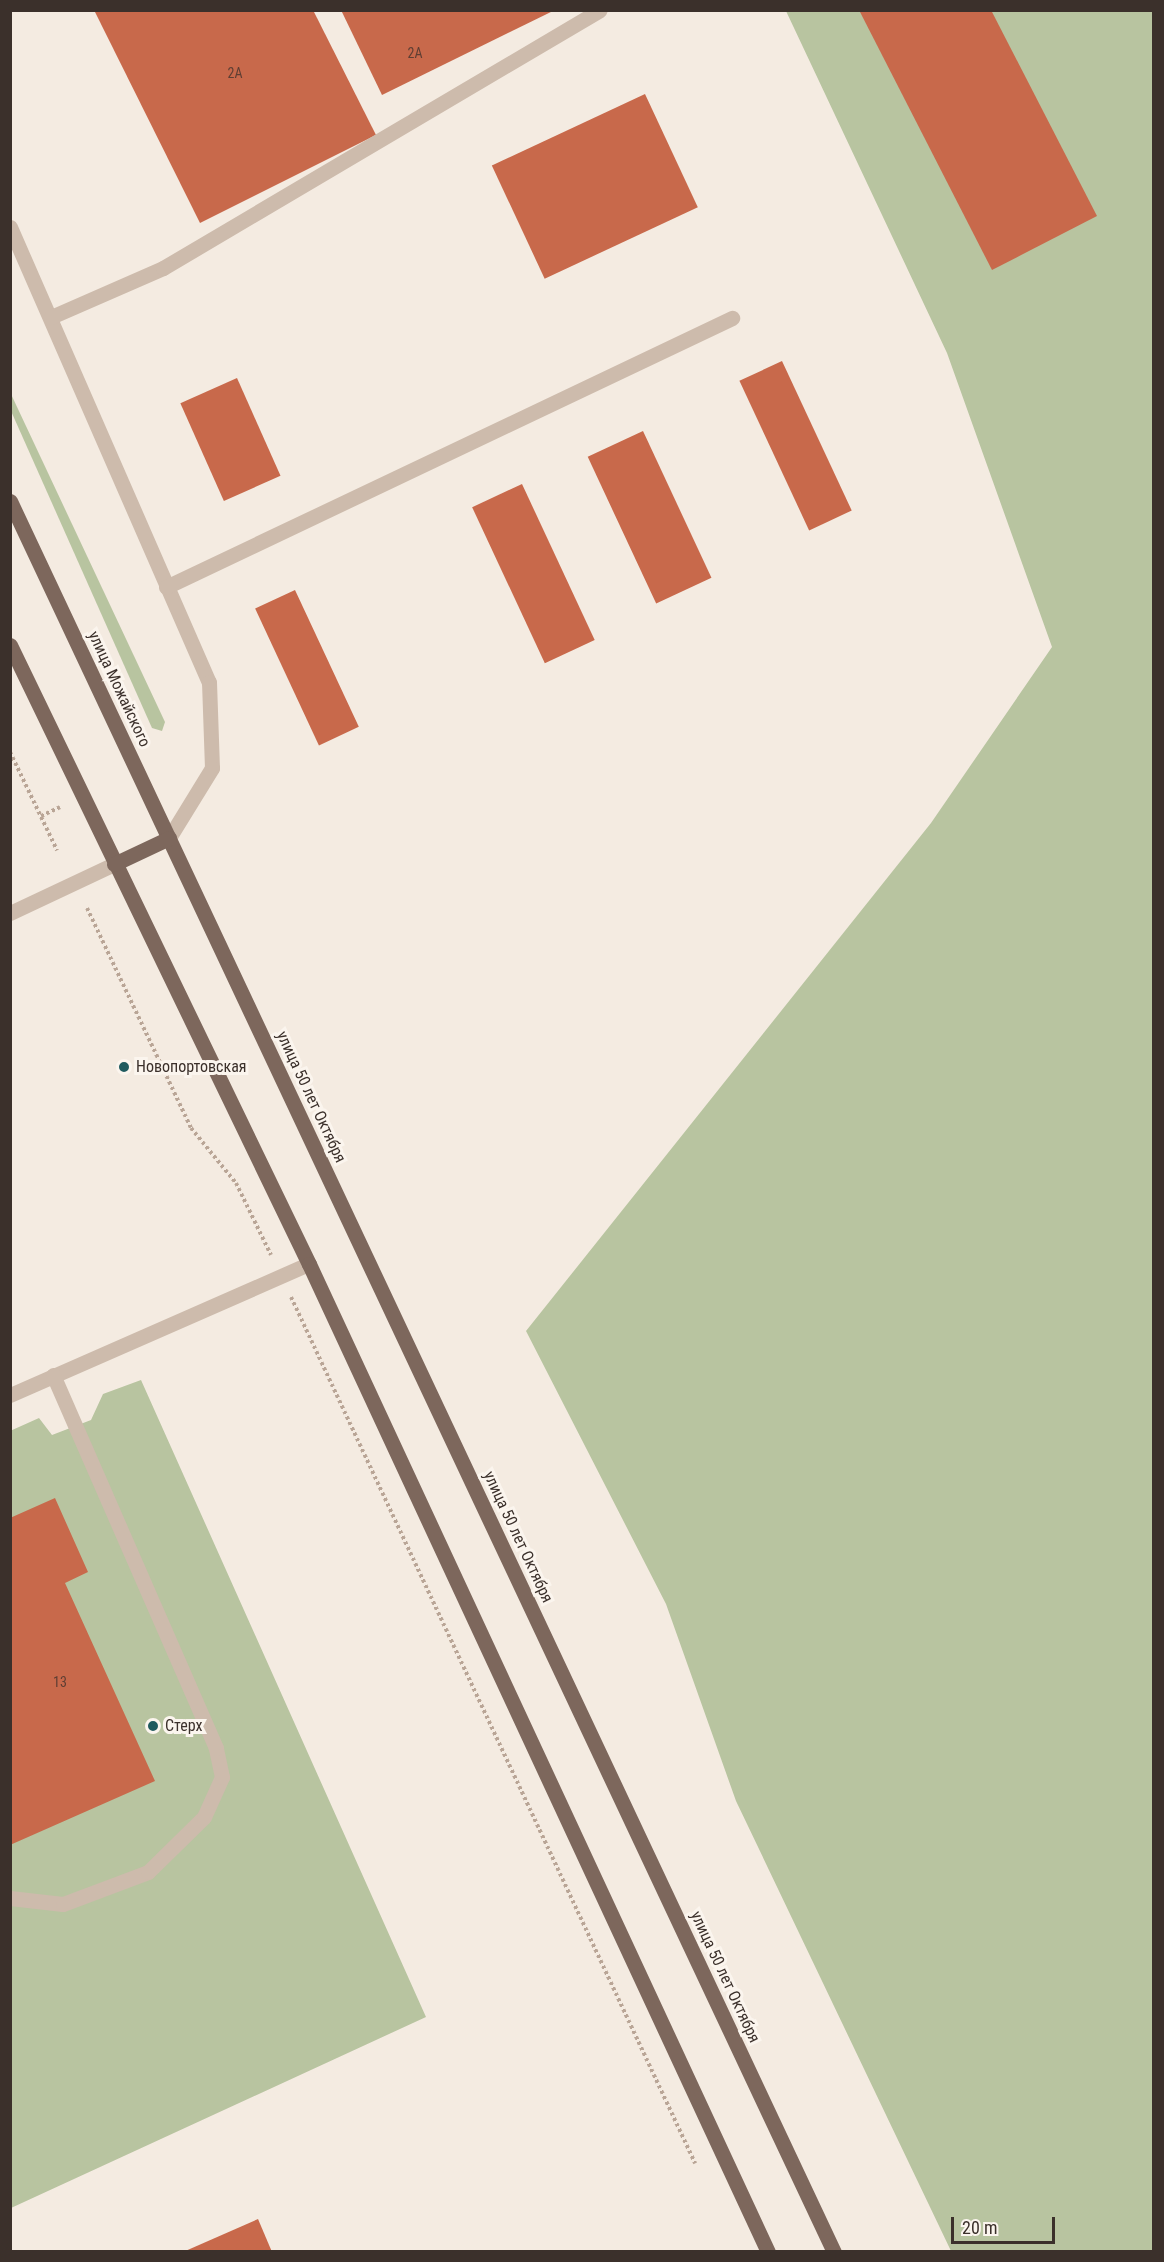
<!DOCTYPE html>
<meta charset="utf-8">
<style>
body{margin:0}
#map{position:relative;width:1164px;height:2262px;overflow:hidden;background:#f4ebe1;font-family:"Roboto Condensed",sans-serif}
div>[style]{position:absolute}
.green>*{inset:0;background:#b8c4a0}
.building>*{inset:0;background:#c8694b;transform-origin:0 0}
.path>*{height:4px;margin-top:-2px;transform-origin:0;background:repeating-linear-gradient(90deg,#b9a596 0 3px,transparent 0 6px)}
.minor>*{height:15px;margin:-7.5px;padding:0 7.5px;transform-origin:7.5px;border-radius:7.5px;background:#cdbbac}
.major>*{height:15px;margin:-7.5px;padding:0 7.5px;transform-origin:7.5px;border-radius:7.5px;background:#7d675c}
.dots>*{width:16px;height:16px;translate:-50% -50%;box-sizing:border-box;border:3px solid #fbf5ee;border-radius:50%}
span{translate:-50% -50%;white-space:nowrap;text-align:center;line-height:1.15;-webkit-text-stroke:6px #fbf5ee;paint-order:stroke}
.number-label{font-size:14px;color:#5e3e33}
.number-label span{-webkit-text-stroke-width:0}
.street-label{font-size:16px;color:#3b302b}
.poi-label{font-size:16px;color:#3b302b}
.left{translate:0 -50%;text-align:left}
.frame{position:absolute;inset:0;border:12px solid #3b302b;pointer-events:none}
.scale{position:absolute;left:951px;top:2217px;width:104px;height:27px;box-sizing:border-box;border:3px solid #3b302b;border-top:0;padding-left:8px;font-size:18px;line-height:21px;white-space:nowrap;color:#3b302b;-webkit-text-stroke:4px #fbf5ee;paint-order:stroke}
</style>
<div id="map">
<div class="green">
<div style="clip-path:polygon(786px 11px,1153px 11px,1153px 2251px,951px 2251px,736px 1801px,666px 1604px,526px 1331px,931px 823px,1052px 647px,947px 353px)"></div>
<div style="clip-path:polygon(10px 392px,165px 722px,162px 731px,152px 728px,11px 411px)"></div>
<div style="clip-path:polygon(141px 1380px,426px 2017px,11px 2208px,10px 1431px,39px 1418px,52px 1435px,91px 1420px,103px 1394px)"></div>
</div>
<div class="building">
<div style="clip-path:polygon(94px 10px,313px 10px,376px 135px,200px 223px)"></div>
<div style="clip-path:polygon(341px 10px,555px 10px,382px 95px)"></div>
<div style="clip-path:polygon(859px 10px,991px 10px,1097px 216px,992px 270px)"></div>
<div style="left:645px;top:94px;width:125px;height:169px;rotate:65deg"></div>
<div style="left:782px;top:361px;width:165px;height:47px;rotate:65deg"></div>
<div style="left:237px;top:378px;width:107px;height:62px;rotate:66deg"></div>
<div style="left:643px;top:431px;width:162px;height:61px;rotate:65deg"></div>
<div style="left:522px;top:484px;width:172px;height:55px;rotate:65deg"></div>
<div style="left:295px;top:590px;width:151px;height:44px;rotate:65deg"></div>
<div style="clip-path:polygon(55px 1498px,88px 1572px,65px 1583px,155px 1781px,10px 1845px,10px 1518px)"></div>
<div style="clip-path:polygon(258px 2219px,272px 2252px,183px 2252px)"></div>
</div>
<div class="path">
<div style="left:10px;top:752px;width:109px;rotate:64.4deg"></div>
<div style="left:41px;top:816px;width:21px;rotate:-25deg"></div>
<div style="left:87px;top:908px;width:243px;rotate:64.7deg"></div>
<div style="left:191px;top:1128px;width:71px;rotate:50.7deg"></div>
<div style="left:236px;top:1183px;width:80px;rotate:64.1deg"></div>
<div style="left:291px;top:1297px;width:956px;rotate:64.99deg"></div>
</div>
<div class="minor">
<div style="left:10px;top:227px;width:497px;rotate:66.4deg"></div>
<div style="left:209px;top:682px;width:86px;rotate:88deg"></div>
<div style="left:212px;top:768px;width:82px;rotate:121.6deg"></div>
<div style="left:51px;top:317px;width:122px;rotate:-23.6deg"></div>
<div style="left:163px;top:268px;width:507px;rotate:-30.56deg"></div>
<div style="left:166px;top:587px;width:627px;rotate:-25.42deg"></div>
<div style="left:10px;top:913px;width:115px;rotate:-25.2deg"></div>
<div style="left:10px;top:1395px;width:326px;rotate:-23.7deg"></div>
<div style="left:10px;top:1898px;width:53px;rotate:6.5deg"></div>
<div style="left:63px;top:1904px;width:91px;rotate:-20.6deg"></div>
<div style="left:148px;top:1872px;width:78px;rotate:-44.5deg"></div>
<div style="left:204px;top:1817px;width:44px;rotate:-65.8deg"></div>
<div style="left:222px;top:1777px;width:30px;rotate:-102deg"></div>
<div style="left:216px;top:1748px;width:407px;rotate:-113.6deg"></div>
</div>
<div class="major">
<div style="left:10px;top:501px;width:1935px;rotate:64.8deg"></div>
<div style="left:10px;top:645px;width:687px;rotate:64.22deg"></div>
<div style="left:309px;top:1264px;width:1089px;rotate:65.08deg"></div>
<div style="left:114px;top:864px;width:61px;rotate:-25.3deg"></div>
</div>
<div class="dots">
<div style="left:124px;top:1067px;background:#1f5a5e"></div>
<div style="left:153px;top:1726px;background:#1f5a5e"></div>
</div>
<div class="number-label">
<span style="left:415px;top:53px">2А</span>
<span style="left:235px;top:73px">2А</span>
<span style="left:60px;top:1682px">13</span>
</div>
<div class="street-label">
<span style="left:119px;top:689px;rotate:65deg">улица Можайского</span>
<span style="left:311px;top:1097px;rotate:65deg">улица 50 лет Октября</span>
<span style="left:518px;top:1537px;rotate:65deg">улица 50 лет Октября</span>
<span style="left:725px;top:1977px;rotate:65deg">улица 50 лет Октября</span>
</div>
<div class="poi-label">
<span class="left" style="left:136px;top:1067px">Новопортовская</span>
<span class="left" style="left:165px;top:1726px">Стерх</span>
</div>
<div class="frame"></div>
<div class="scale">20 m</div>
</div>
